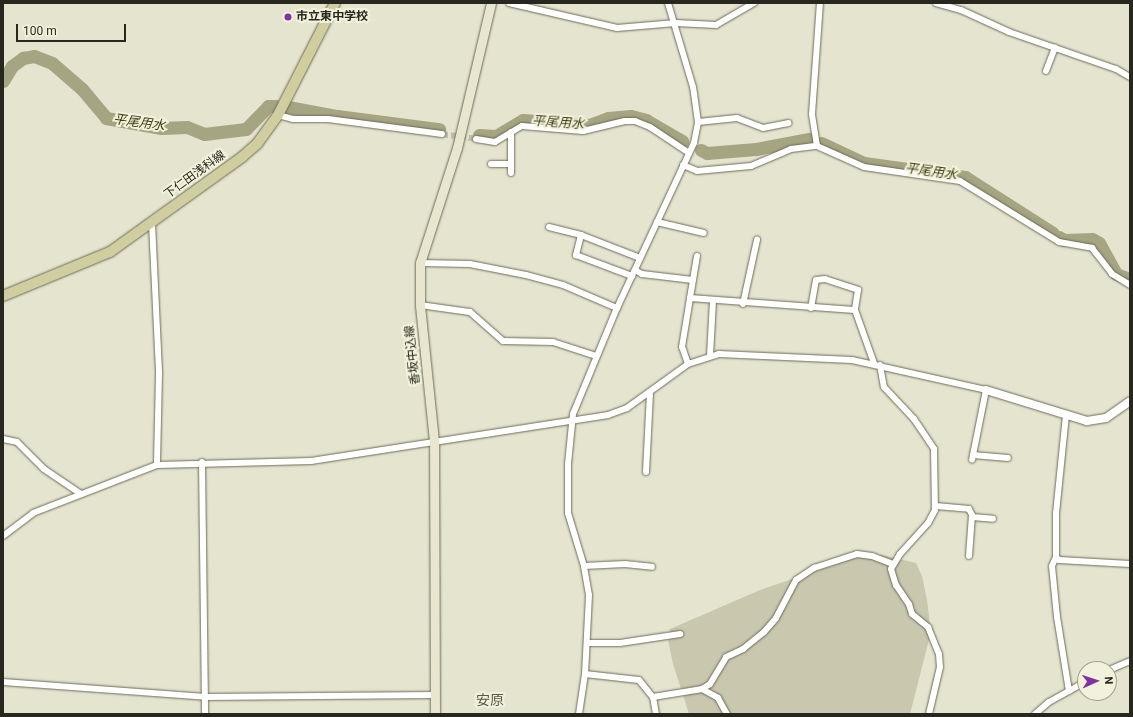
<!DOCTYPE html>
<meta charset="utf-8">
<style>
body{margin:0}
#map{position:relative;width:1133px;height:717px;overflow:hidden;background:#e5e4cf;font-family:Roboto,"Noto Sans JP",sans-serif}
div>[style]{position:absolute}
.green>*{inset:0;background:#c9c8af}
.river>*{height:13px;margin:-6.5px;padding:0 6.5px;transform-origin:6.5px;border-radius:6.5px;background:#a6a582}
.minor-tunnel>*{height:6px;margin-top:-3px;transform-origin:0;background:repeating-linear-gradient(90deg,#bfbeac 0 6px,transparent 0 9px)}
.roads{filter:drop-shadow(0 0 1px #6c6b58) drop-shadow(0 0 1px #6c6b58)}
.minor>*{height:6px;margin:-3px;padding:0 3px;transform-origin:3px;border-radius:3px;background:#fff}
.tertiary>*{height:8px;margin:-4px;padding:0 4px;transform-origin:4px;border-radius:4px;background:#fff}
.secondary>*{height:9px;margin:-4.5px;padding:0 4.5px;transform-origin:4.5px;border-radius:4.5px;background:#e8e6ce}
.primary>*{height:10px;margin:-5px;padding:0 5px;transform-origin:5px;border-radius:5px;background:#d0cd9e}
.dots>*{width:11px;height:11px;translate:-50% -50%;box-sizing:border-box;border:2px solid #f2f2dc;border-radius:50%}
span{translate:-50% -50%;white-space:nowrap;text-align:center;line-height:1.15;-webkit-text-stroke:4px #f2f2dc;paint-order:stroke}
.poi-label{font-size:12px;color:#28271f;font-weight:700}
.left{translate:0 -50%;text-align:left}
.street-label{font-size:12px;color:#28271f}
.water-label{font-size:13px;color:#3e3b0e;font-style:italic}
.quarter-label{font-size:14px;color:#595846}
.frame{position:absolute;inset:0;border:4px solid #28271f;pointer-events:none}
.north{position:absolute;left:1077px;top:661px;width:40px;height:40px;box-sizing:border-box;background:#f2f2dc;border:1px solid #a1a190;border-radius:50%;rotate:87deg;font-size:11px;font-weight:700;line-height:16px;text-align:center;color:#28271f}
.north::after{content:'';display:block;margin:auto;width:14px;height:18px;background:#8331a0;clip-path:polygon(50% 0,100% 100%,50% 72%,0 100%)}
.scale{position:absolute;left:16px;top:24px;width:110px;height:18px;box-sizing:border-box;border:2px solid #28271f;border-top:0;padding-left:5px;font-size:12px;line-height:14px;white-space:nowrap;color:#28271f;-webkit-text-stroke:3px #f2f2dc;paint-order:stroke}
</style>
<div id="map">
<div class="green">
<div style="clip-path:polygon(882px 555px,916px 563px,922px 576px,927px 600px,931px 632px,910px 714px,689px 714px,673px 664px,668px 640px,670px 629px,760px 590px,857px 557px)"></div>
</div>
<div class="river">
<div style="left:3px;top:81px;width:17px;rotate:-59deg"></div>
<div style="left:12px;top:66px;width:14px;rotate:-36deg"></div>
<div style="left:23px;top:58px;width:11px;rotate:-10deg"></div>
<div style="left:34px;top:56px;width:19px;rotate:21deg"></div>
<div style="left:52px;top:63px;width:40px;rotate:41deg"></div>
<div style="left:82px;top:89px;width:38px;rotate:50deg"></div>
<div style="left:106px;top:118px;width:56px;rotate:10.3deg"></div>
<div style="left:161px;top:128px;width:26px;rotate:-2deg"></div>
<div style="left:187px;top:127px;width:18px;rotate:22deg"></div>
<div style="left:204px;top:134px;width:42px;rotate:-6.8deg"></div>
<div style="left:246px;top:129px;width:32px;rotate:-46deg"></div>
<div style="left:268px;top:106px;width:8px"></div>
<div style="left:288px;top:107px;width:50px;rotate:10.4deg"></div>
<div style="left:337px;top:116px;width:103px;rotate:7.3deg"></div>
<div style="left:479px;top:135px;width:17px;rotate:3deg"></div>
<div style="left:496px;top:136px;width:31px;rotate:-31deg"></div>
<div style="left:523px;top:120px;width:66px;rotate:4.3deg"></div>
<div style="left:589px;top:125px;width:20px;rotate:-20deg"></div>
<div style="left:608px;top:118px;width:23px;rotate:-5deg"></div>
<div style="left:631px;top:116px;width:16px;rotate:15deg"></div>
<div style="left:646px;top:120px;width:42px;rotate:30.3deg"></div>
<div style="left:821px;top:143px;width:47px;rotate:24.9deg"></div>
<div style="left:864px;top:163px;width:102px;rotate:7.9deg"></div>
<div style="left:965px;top:177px;width:104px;rotate:32.5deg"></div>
<div style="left:701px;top:150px;width:7px;rotate:27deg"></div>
<div style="left:707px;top:153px;width:49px;rotate:-4.7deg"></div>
<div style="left:756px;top:149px;width:54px;rotate:-10.7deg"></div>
<div style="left:1059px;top:237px;width:6px;rotate:31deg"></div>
<div style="left:1064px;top:240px;width:28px;rotate:-2deg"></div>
<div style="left:1092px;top:239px;width:8px;rotate:30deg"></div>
<div style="left:1099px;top:243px;width:35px;rotate:61deg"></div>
<div style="left:1116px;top:274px;width:15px;rotate:20deg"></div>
</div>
<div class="minor-tunnel">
<div style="left:442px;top:134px;width:34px;rotate:8deg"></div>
</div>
<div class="roads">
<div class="minor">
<div style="left:509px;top:3px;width:111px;rotate:13deg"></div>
<div style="left:617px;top:28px;width:59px;rotate:-4.8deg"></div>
<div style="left:676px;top:23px;width:40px;rotate:2.9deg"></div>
<div style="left:716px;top:25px;width:44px;rotate:-30.1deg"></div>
<div style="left:936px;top:3px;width:26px;rotate:16deg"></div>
<div style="left:961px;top:10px;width:53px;rotate:24.6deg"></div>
<div style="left:1009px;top:32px;width:113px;rotate:19.1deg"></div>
<div style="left:1116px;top:69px;width:16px;rotate:30deg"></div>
<div style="left:1046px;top:71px;width:25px;rotate:-69deg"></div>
<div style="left:278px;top:115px;width:16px;rotate:15deg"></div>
<div style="left:293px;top:119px;width:35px"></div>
<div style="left:328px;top:119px;width:115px;rotate:7.5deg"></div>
<div style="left:698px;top:122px;width:39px;rotate:-6deg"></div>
<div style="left:737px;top:118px;width:28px;rotate:21deg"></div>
<div style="left:763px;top:128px;width:26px;rotate:-11deg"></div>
<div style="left:476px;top:139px;width:19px;rotate:9deg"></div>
<div style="left:495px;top:142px;width:31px;rotate:-31deg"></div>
<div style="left:522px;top:126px;width:61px;rotate:4.7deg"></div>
<div style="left:583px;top:131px;width:43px;rotate:-13.4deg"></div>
<div style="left:625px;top:121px;width:10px"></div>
<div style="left:635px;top:121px;width:16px;rotate:22deg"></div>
<div style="left:650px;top:127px;width:47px;rotate:33.7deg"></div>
<div style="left:817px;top:146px;width:32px;rotate:-99deg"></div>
<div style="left:812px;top:114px;width:111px;rotate:-85.9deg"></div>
<div style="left:491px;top:164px;width:20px"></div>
<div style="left:683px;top:165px;width:15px;rotate:23deg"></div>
<div style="left:697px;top:171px;width:54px;rotate:-5.3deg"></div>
<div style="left:751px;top:166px;width:43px;rotate:-23deg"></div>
<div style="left:791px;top:149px;width:26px;rotate:-7deg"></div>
<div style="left:817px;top:146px;width:51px;rotate:24.1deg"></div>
<div style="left:864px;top:167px;width:97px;rotate:8.3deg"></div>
<div style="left:960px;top:181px;width:116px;rotate:31.6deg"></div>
<div style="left:1059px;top:242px;width:34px;rotate:10deg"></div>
<div style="left:1092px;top:248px;width:33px;rotate:52deg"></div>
<div style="left:1112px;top:274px;width:21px;rotate:31deg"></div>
<div style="left:511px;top:173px;width:41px;rotate:-90deg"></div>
<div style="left:657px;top:222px;width:48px;rotate:13.2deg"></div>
<div style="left:152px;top:223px;width:151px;rotate:87.3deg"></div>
<div style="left:159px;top:374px;width:91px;rotate:91.3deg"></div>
<div style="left:549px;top:227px;width:33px;rotate:14deg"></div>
<div style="left:581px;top:235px;width:21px;rotate:104deg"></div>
<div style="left:576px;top:255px;width:60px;rotate:20.6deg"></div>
<div style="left:581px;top:235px;width:63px;rotate:21.3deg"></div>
<div style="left:697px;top:256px;width:43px;rotate:99.5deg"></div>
<div style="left:690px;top:298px;width:165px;rotate:4.2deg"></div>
<div style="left:855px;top:310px;width:56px;rotate:70.3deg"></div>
<div style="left:420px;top:263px;width:50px;rotate:1.1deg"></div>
<div style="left:470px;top:264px;width:57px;rotate:11.1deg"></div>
<div style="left:526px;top:275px;width:38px;rotate:15deg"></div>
<div style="left:563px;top:285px;width:59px;rotate:23.1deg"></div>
<div style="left:635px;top:270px;width:8px;rotate:30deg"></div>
<div style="left:642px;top:274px;width:51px;rotate:6.7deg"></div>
<div style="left:743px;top:304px;width:66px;rotate:-77.7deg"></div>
<div style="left:420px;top:305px;width:50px;rotate:8deg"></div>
<div style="left:470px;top:312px;width:44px;rotate:41.3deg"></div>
<div style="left:503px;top:341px;width:50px;rotate:1.1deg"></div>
<div style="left:553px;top:342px;width:45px;rotate:18deg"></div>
<div style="left:811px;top:308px;width:28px;rotate:-80deg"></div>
<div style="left:816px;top:280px;width:9px;rotate:-6deg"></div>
<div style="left:825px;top:279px;width:35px;rotate:18deg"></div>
<div style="left:858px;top:290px;width:20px;rotate:99deg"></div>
<div style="left:710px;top:356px;width:55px;rotate:-86.9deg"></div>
<div style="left:688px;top:364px;width:18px;rotate:-109deg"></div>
<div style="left:682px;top:347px;width:50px;rotate:-80.7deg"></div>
<div style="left:880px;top:365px;width:22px;rotate:80deg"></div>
<div style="left:884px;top:387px;width:44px;rotate:46.8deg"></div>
<div style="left:914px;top:419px;width:36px;rotate:56deg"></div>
<div style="left:934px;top:449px;width:61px;rotate:89.1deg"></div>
<div style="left:935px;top:510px;width:15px;rotate:118deg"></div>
<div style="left:928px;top:523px;width:42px;rotate:132.1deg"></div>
<div style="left:900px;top:554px;width:17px;rotate:121deg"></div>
<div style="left:891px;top:569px;width:17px;rotate:73deg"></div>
<div style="left:896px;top:585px;width:23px;rotate:56deg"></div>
<div style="left:909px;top:604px;width:10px;rotate:73deg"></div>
<div style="left:912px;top:614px;width:21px;rotate:39deg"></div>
<div style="left:928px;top:627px;width:29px;rotate:68deg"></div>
<div style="left:939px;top:654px;width:13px;rotate:86deg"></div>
<div style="left:940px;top:667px;width:48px;rotate:103.2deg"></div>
<div style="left:1066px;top:415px;width:99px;rotate:95.8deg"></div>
<div style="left:1056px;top:513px;width:44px;rotate:90deg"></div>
<div style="left:1056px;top:557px;width:10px;rotate:114deg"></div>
<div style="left:1052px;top:566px;width:51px;rotate:84.4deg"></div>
<div style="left:1057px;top:617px;width:75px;rotate:80.8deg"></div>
<div style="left:3px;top:439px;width:14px;rotate:12deg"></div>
<div style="left:17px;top:442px;width:38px;rotate:45deg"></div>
<div style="left:44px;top:469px;width:45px;rotate:34deg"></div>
<div style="left:973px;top:455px;width:35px;rotate:5deg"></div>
<div style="left:202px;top:462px;width:252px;rotate:89.3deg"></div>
<div style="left:646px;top:472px;width:80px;rotate:-87.1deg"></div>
<div style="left:936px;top:506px;width:33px;rotate:5deg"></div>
<div style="left:969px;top:509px;width:7px;rotate:63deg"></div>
<div style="left:972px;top:515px;width:41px;rotate:94.2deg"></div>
<div style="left:972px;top:517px;width:21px;rotate:5deg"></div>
<div style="left:3px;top:536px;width:38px;rotate:-37deg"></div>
<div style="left:33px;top:513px;width:133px;rotate:-21.2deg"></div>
<div style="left:157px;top:465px;width:154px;rotate:-1.5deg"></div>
<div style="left:311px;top:461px;width:301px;rotate:-8.8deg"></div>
<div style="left:608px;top:415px;width:20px;rotate:-20deg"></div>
<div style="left:627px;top:408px;width:75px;rotate:-35.8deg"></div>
<div style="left:688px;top:364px;width:33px;rotate:-18deg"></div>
<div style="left:719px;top:354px;width:133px;rotate:2.6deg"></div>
<div style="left:852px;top:360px;width:137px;rotate:12.6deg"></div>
<div style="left:986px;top:390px;width:71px;rotate:101.3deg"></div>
<div style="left:1056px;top:557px;width:4px;rotate:45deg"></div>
<div style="left:1059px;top:560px;width:71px;rotate:3.2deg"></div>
<div style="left:584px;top:566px;width:41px;rotate:-2.8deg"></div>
<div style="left:625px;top:564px;width:27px;rotate:6deg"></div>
<div style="left:587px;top:643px;width:33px"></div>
<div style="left:620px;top:643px;width:61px;rotate:-8.5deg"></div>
<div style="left:1109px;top:670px;width:23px;rotate:-23deg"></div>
<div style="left:585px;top:674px;width:54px;rotate:6.3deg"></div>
<div style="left:639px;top:680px;width:22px;rotate:51deg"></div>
<div style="left:653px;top:697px;width:17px;rotate:80deg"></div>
<div style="left:3px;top:682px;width:203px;rotate:4.2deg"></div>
<div style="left:205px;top:697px;width:230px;rotate:-0.5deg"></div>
<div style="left:702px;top:689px;width:18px;rotate:29deg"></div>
<div style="left:718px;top:698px;width:18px;rotate:61deg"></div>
<div style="left:653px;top:697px;width:50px;rotate:-9.3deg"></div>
<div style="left:702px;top:689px;width:9px;rotate:-32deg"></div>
<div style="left:710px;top:684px;width:31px;rotate:-59deg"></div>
<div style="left:726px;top:657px;width:19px;rotate:-25deg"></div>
<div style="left:743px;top:649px;width:27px;rotate:-39deg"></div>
<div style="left:764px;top:632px;width:18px;rotate:-49deg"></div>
<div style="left:776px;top:618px;width:43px;rotate:-62.2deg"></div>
<div style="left:796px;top:580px;width:22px;rotate:-34deg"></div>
<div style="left:814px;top:568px;width:45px;rotate:-18deg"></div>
<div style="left:857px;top:554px;width:15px;rotate:8deg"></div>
<div style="left:872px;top:556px;width:22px;rotate:21deg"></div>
<div style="left:579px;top:714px;width:40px;rotate:-81.5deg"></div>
<div style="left:585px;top:674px;width:79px;rotate:-87.1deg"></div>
<div style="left:589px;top:595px;width:29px;rotate:-100deg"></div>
<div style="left:584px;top:566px;width:55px;rotate:-106.8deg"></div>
<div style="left:568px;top:513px;width:49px;rotate:-90deg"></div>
<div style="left:568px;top:464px;width:50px;rotate:-84.3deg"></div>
<div style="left:573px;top:414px;width:115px;rotate:-67.5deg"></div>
<div style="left:617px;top:308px;width:182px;rotate:-65deg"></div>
<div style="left:694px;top:143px;width:21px;rotate:-79deg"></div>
<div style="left:698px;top:122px;width:35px;rotate:-98deg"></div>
<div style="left:693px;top:87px;width:88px;rotate:-106.6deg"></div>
<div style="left:1035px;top:714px;width:18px;rotate:-41deg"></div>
<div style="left:1049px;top:702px;width:41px;rotate:-29.1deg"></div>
</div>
<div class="tertiary">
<div style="left:986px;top:390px;width:106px;rotate:17.1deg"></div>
<div style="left:1087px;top:421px;width:19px;rotate:-9deg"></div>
<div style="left:1106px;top:418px;width:29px;rotate:-35deg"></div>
</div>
<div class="secondary">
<div style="left:435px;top:714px;width:273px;rotate:-90.2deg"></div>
<div style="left:434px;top:441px;width:137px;rotate:-95.9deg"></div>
<div style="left:420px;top:305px;width:42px;rotate:-90deg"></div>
<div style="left:420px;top:263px;width:121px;rotate:-72.2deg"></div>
<div style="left:457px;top:148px;width:149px;rotate:-76.8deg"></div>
</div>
<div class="primary">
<div style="left:3px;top:296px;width:116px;rotate:-22.4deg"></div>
<div style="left:110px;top:252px;width:163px;rotate:-35.7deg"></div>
<div style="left:242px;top:157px;width:20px;rotate:-41deg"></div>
<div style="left:257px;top:144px;width:36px;rotate:-54deg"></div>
<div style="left:278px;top:115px;width:126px;rotate:-63deg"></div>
</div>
</div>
<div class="dots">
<div style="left:288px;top:17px;background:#8331a0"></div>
</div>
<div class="poi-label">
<span class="left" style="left:296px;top:17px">市立東中学校</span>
</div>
<div class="street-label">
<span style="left:195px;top:175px;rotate:-36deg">下仁田浅科線</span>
<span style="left:413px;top:355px;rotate:-96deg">香坂中込線</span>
</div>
<div class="water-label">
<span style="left:139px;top:123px;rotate:8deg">平尾用水</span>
<span style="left:558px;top:123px;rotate:4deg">平尾用水</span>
<span style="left:931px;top:172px;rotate:8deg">平尾用水</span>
</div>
<div class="quarter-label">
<span style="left:490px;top:700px">安原</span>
</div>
<div class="frame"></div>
<div class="north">N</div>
<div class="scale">100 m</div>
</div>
